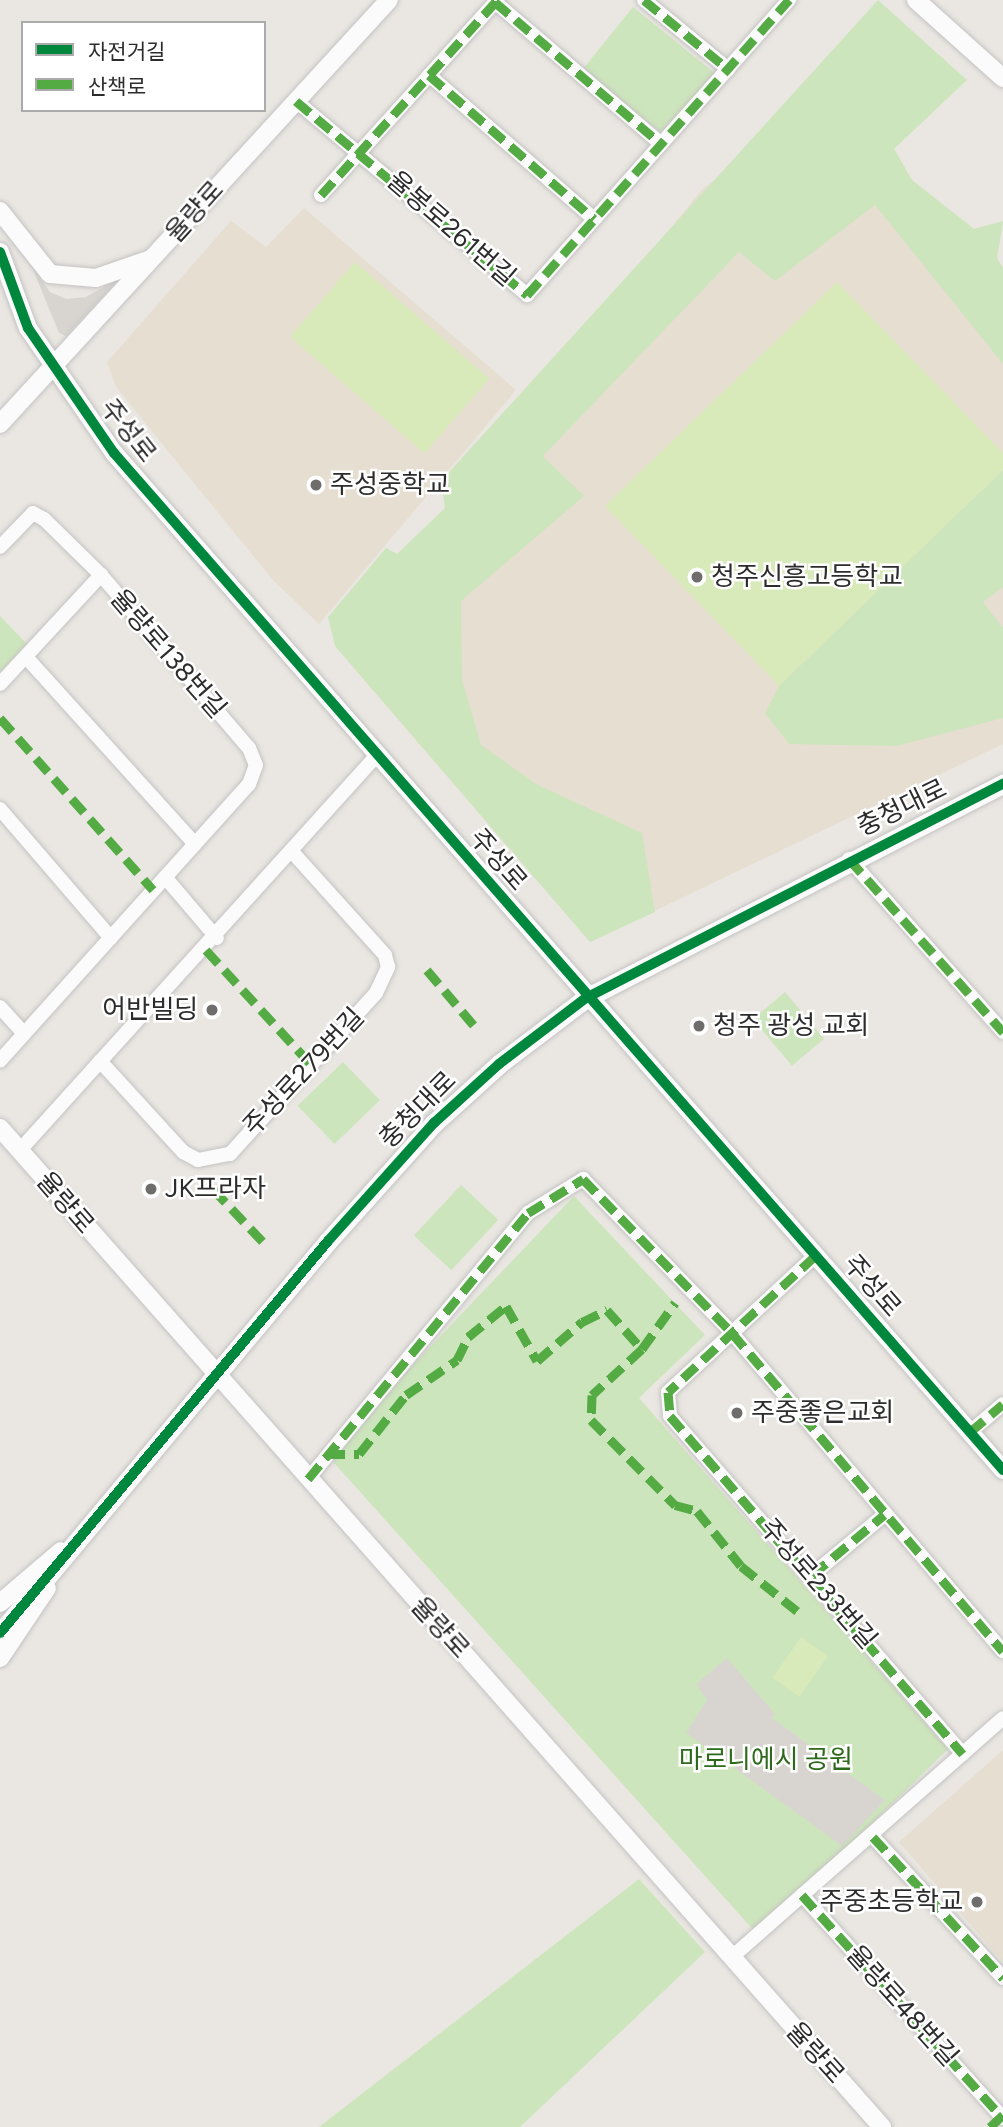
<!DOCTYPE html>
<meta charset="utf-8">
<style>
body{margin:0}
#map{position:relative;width:1003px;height:2127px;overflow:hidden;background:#eae7e2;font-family:Figtree,"Noto Sans KR",sans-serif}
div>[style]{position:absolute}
.education>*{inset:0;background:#e5ded1}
.green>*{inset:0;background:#cde5bc;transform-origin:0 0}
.pitch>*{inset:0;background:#d8e9ba;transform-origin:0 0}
.plaza>*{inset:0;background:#d8d5d0}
.roads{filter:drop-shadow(0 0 2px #c4c3c3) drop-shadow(0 0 2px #c4c3c3)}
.minor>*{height:14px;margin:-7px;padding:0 7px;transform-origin:7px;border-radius:7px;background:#fcfbfb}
.tertiary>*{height:18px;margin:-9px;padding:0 9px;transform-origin:9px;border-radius:9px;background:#fcfbfb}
.secondary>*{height:19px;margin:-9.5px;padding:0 9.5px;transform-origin:9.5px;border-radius:9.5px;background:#fcfbfb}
.quiet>*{height:9px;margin-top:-4.5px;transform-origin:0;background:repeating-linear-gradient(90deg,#54ab44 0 18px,transparent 0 27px)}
.cycleway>*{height:10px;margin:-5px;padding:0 5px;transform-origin:5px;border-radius:5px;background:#00873e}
.dots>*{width:19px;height:19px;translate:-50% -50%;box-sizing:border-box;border:4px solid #fff;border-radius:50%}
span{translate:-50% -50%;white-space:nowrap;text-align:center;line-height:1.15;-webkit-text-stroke:5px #fff;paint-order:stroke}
.street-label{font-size:26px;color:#2c2c2c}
.poi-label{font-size:26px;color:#2c2c2c}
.left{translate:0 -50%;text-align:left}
.right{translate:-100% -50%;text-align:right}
.park-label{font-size:26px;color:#2d6a1b}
.legend{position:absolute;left:21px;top:21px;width:245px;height:91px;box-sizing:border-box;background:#fff;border:2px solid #ababab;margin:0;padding:9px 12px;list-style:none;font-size:21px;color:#2c2c2c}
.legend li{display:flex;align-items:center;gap:14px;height:35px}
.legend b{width:35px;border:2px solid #ababab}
</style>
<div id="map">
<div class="education">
<div style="clip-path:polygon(894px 149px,912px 180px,974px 229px,1003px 221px,997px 258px,1003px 268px,1003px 744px,590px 942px,335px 646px,703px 188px,718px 178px)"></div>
<div style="clip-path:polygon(304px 208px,516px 390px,319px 624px,272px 579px,116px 387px,107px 362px,231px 221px,266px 247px)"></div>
<div style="clip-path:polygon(1003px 1750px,1003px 1962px,899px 1842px)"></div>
</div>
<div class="green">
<div style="clip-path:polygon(878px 0,967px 80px,894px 149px,912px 180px,974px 229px,1003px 221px,997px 258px,1003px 268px,1003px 364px,875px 205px,775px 281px,739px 252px,543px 456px,584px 496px,461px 601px,462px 680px,481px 745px,538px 785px,642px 833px,655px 912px,590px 942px,335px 646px,328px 617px,386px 548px,397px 554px,445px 508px,441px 481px)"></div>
<div style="left:633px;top:7px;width:105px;height:80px;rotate:39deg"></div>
<div style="clip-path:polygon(1003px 470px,1003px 587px,983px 602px,1003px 628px,1003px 718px,896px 746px,789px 744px,765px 713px,779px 686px)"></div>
<div style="clip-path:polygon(0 616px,27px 644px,0 672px)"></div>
<div style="left:785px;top:992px;width:61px;height:42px;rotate:50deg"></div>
<div style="left:343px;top:1062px;width:53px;height:63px;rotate:46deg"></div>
<div style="left:461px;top:1185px;width:51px;height:69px;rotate:43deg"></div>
<div style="clip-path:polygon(574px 1196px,705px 1335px,639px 1398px,948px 1749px,758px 1935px,327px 1455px)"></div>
<div style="clip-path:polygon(639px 1879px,705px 1952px,520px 2127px,319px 2127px)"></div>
</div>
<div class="pitch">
<div style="left:355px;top:262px;width:178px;height:99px;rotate:41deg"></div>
<div style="clip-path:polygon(837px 282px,1003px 453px,1003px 470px,779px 686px,605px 506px)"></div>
<div style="left:801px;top:1637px;width:33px;height:50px;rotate:35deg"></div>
</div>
<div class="plaza">
<div style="clip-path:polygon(32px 267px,50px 292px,66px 299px,86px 297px,120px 278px,66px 336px,59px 333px)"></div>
<div style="clip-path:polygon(727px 1658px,775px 1714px,772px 1718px,885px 1800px,842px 1846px,686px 1733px,707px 1700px,696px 1684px)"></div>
</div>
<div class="roads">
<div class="minor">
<div style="left:644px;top:0;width:109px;rotate:39.4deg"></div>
<div style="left:495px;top:2px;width:218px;rotate:40.5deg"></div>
<div style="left:429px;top:75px;width:219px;rotate:41.1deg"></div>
<div style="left:296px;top:101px;width:302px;rotate:40deg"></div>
<div style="left:527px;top:295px;width:395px;rotate:-48.4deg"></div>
<div style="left:321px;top:195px;width:263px;rotate:-47.9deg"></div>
<div style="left:0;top:547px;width:47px;rotate:-45.9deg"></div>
<div style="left:33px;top:513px;width:13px;rotate:29deg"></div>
<div style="left:44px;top:519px;width:80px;rotate:44.5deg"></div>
<div style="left:101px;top:575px;width:228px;rotate:49.5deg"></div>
<div style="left:249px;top:748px;width:18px;rotate:68deg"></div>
<div style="left:256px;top:765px;width:20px;rotate:110deg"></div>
<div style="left:249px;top:784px;width:372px;rotate:132deg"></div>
<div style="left:26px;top:657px;width:252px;rotate:47.9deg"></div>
<div style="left:0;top:684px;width:149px;rotate:-47.2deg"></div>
<div style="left:0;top:809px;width:170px;rotate:49.3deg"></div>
<div style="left:849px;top:859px;width:232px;rotate:48.3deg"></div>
<div style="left:165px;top:877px;width:80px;rotate:49.6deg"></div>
<div style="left:0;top:1007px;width:36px;rotate:48deg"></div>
<div style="left:100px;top:1061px;width:123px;rotate:47.6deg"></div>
<div style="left:183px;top:1152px;width:17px;rotate:28deg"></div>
<div style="left:198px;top:1160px;width:33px;rotate:-11deg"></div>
<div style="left:230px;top:1154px;width:217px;rotate:-47.8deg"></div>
<div style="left:376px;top:993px;width:29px;rotate:-65deg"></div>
<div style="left:388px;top:967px;width:12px;rotate:-104deg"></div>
<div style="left:385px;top:955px;width:136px;rotate:-132deg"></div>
<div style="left:20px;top:1150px;width:532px;rotate:-47.89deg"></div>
<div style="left:815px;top:1256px;width:200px;rotate:137.2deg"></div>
<div style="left:668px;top:1392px;width:24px;rotate:85deg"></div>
<div style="left:670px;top:1416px;width:447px;rotate:49.1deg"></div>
<div style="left:970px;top:1432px;width:43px;rotate:-40.3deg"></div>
<div style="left:308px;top:1479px;width:345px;rotate:-50.4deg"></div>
<div style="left:528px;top:1213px;width:65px;rotate:-31.7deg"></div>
<div style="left:583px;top:1179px;width:214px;rotate:45.9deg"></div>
<div style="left:732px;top:1333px;width:418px;rotate:49.6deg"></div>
<div style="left:812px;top:1575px;width:94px;rotate:-39.8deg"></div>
<div style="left:873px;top:1837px;width:192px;rotate:47.3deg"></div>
<div style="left:802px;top:1895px;width:300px;rotate:48deg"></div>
<div style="left:732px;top:1957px;width:361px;rotate:-41.4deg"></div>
</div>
<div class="tertiary">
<div style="left:916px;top:0;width:117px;rotate:41.9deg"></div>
<div style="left:0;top:211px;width:80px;rotate:51.6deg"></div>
<div style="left:50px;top:274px;width:46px;rotate:5deg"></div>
<div style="left:96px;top:278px;width:58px;rotate:-19.1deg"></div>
<div style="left:0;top:252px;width:81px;rotate:69.8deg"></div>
<div style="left:28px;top:328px;width:152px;rotate:55.5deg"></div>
<div style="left:114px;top:453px;width:1351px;rotate:48.84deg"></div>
<div style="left:0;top:424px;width:575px;rotate:-47.47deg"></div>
<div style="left:0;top:1128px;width:1333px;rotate:48.56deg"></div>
<div style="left:0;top:1603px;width:80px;rotate:-40.4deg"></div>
<div style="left:0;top:1658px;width:84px;rotate:-56.1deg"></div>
</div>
<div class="secondary">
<div style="left:0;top:1633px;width:511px;rotate:-50.08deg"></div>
<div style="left:328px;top:1241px;width:159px;rotate:-48.1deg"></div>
<div style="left:434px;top:1123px;width:88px;rotate:-42.2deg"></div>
<div style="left:499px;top:1064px;width:109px;rotate:-37.2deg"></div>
<div style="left:586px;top:998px;width:469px;rotate:-27.2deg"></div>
</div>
</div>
<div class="quiet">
<div style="left:644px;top:0;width:109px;rotate:39.4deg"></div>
<div style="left:495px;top:2px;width:218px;rotate:40.5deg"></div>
<div style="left:429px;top:75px;width:219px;rotate:41.1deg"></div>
<div style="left:296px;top:101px;width:302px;rotate:40deg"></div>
<div style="left:527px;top:295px;width:395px;rotate:-48.4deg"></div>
<div style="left:321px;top:195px;width:263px;rotate:-47.9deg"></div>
<div style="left:0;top:718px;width:230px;rotate:48.3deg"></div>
<div style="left:849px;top:859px;width:232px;rotate:48.3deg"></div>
<div style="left:206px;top:950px;width:155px;rotate:47.4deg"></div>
<div style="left:427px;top:970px;width:77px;rotate:49.7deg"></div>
<div style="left:213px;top:1189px;width:80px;rotate:46.5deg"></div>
<div style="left:815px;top:1256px;width:200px;rotate:137.2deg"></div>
<div style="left:668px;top:1392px;width:24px;rotate:85deg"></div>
<div style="left:670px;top:1416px;width:447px;rotate:49.1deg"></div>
<div style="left:642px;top:1349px;width:57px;rotate:-54.3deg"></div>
<div style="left:970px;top:1432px;width:43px;rotate:-40.3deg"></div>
<div style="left:327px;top:1454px;width:32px"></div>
<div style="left:359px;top:1454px;width:75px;rotate:-51.5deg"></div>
<div style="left:406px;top:1395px;width:62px;rotate:-34.5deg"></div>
<div style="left:457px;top:1360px;width:25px;rotate:-64deg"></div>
<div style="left:468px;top:1337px;width:49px;rotate:-39.2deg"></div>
<div style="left:506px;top:1306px;width:63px;rotate:60.6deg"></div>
<div style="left:537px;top:1361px;width:60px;rotate:-40.9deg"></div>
<div style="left:582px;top:1322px;width:28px;rotate:-26deg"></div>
<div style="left:607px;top:1310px;width:52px;rotate:48.1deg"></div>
<div style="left:642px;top:1349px;width:68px;rotate:137.4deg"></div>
<div style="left:592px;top:1395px;width:25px;rotate:92deg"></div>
<div style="left:591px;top:1420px;width:120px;rotate:45.3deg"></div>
<div style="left:675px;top:1505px;width:23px;rotate:15deg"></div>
<div style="left:697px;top:1511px;width:70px;rotate:51.3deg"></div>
<div style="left:741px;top:1566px;width:72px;rotate:38.8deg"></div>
<div style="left:308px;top:1479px;width:345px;rotate:-50.4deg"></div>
<div style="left:528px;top:1213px;width:65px;rotate:-31.7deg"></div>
<div style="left:583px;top:1179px;width:214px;rotate:45.9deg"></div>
<div style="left:732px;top:1333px;width:418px;rotate:49.6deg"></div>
<div style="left:812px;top:1575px;width:94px;rotate:-39.8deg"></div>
<div style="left:873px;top:1837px;width:192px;rotate:47.3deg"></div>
<div style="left:802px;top:1895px;width:300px;rotate:48deg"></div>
<div style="left:990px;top:2127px;width:18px;rotate:-43deg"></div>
</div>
<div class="cycleway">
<div style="left:0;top:252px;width:81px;rotate:69.8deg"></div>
<div style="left:28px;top:328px;width:152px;rotate:55.5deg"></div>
<div style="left:114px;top:453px;width:1351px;rotate:48.84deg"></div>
<div style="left:0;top:1633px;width:511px;rotate:-50.08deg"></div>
<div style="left:328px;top:1241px;width:159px;rotate:-48.1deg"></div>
<div style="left:434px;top:1123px;width:88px;rotate:-42.2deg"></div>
<div style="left:499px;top:1064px;width:109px;rotate:-37.2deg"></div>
<div style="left:586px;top:998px;width:469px;rotate:-27.2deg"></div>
</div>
<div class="dots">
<div style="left:316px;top:485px;background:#6e6d6c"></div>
<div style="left:697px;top:577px;background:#6e6d6c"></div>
<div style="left:212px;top:1010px;background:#6e6d6c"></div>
<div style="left:699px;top:1026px;background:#6e6d6c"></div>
<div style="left:151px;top:1189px;background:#6e6d6c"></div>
<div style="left:737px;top:1413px;background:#6e6d6c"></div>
<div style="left:977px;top:1902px;background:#6e6d6c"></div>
</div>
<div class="street-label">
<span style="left:195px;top:212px;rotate:-48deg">율량로</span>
<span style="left:451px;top:229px;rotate:41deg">율봉로261번길</span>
<span style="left:128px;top:431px;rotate:52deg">주성로</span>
<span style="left:168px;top:654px;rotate:49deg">율량로138번길</span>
<span style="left:902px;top:808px;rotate:-26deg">충청대로</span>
<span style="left:498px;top:860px;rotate:49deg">주성로</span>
<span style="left:304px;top:1072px;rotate:-47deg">주성로279번길</span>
<span style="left:418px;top:1110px;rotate:-45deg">충청대로</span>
<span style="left:65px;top:1203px;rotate:49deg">율량로</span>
<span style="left:872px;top:1286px;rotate:49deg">주성로</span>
<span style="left:818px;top:1584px;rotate:49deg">주성로233번길</span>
<span style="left:440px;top:1628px;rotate:48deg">율량로</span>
<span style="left:902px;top:2006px;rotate:48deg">율량로48번길</span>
<span style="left:815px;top:2053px;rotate:48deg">율량로</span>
</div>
<div class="poi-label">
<span class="left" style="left:330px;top:485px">주성중학교</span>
<span class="left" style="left:711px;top:577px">청주신흥고등학교</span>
<span class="right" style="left:198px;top:1010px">어반빌딩</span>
<span class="left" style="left:713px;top:1026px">청주 광성 교회</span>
<span class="left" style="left:165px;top:1189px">JK프라자</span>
<span class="left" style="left:751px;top:1413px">주중좋은교회</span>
<span class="right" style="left:963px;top:1902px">주중초등학교</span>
</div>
<div class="park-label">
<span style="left:766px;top:1760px">마로니에시 공원</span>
</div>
<ul class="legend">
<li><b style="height:9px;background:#00873e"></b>자전거길</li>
<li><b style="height:9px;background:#54ab44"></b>산책로</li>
</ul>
</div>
